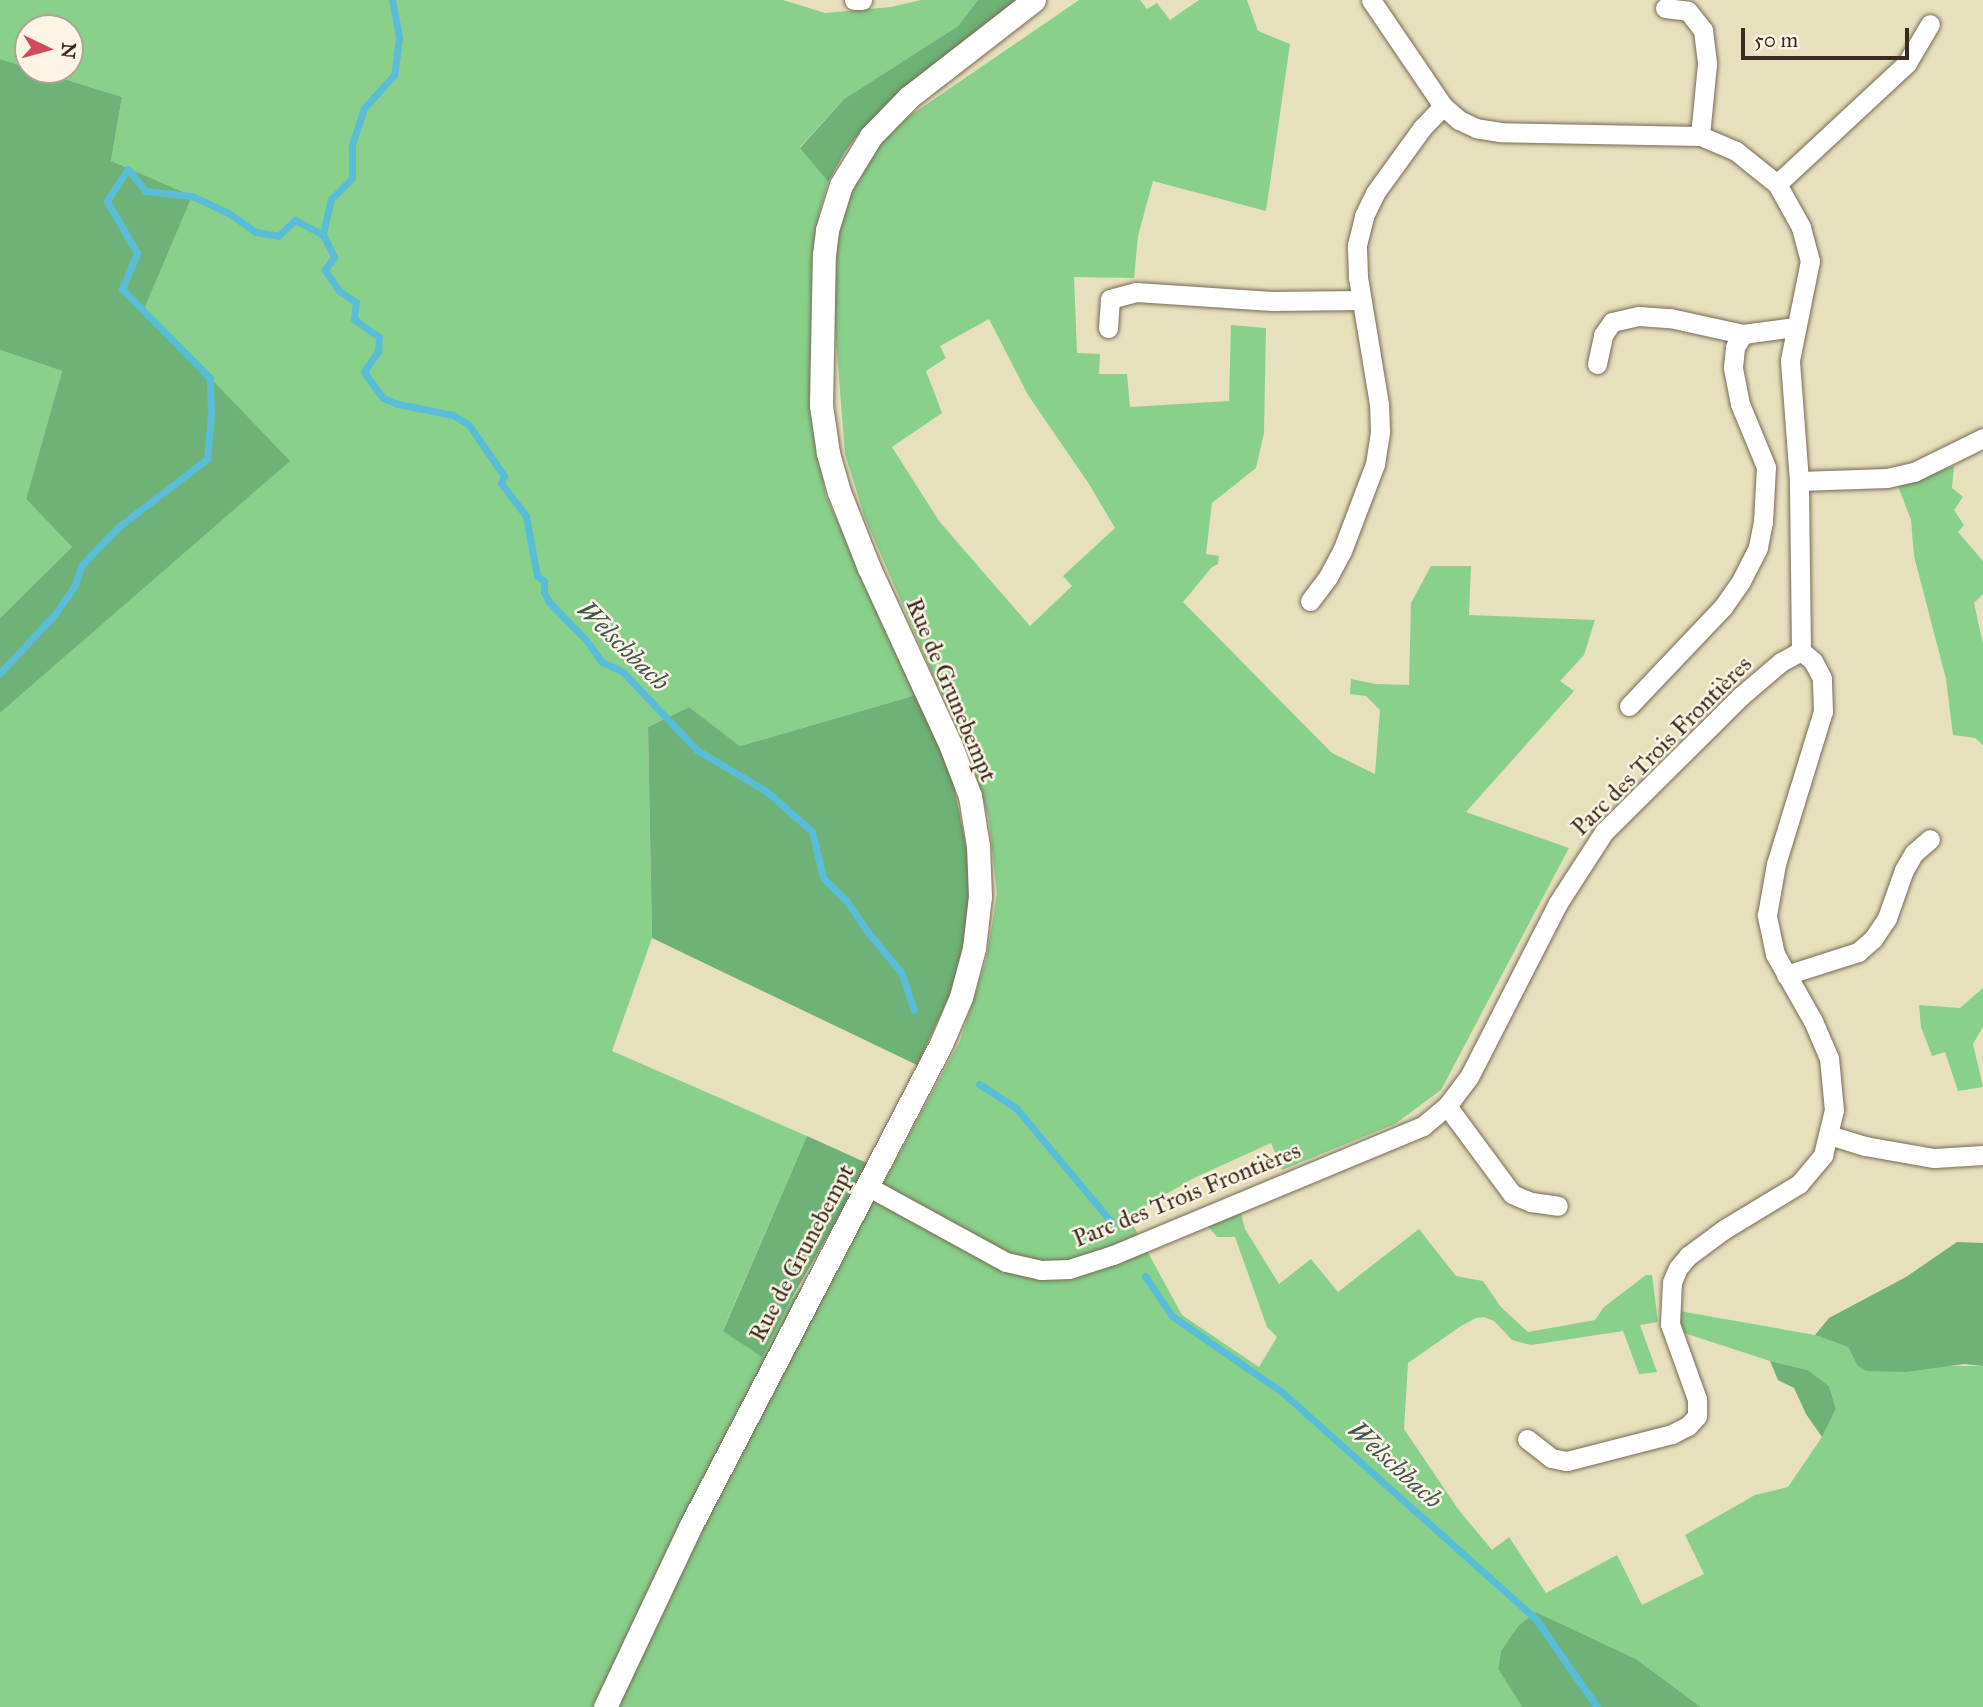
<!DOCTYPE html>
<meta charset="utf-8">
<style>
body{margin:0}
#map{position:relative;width:1983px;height:1707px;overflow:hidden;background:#e7e0bd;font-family:"IM FELL Great Primer",serif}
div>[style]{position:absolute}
.green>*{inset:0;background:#89d08b}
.forest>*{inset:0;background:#6eb277}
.stream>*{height:7px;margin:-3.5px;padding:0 3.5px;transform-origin:3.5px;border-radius:3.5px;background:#5abdd8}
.roads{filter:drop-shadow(0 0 2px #776a56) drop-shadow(0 0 2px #776a56)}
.minor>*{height:19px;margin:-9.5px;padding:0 9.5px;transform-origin:9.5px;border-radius:9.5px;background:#fff}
.tertiary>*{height:23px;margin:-11.5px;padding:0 11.5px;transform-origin:11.5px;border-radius:11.5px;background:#fff}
span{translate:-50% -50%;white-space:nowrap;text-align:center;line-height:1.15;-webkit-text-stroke:5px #fcf5e5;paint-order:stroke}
.street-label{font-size:24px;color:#3b2a1e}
.water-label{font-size:26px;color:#445656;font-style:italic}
.north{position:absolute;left:14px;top:14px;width:70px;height:70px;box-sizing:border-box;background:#fcf5e5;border:2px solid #afa495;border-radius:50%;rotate:95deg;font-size:19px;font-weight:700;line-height:28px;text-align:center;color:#3b2a1e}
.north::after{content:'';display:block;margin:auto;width:24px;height:32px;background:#d1495b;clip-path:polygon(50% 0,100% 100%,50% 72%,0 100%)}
.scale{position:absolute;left:1741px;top:28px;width:168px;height:32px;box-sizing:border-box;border:4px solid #3b2a1e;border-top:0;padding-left:9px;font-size:21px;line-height:24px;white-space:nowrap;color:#3b2a1e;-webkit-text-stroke:5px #fcf5e5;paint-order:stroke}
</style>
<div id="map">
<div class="green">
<div style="clip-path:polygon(evenodd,0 0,783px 0,825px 13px,891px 7px,921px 0,978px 0,958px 26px,844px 99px,800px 147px,828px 182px,819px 214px,812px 279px,810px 413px,826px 496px,916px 695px,740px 746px,689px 707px,648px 727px,652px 938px,612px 1051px,807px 1136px,723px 1330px,762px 1356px,790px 1301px,886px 1178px,960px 1041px,986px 961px,997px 894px,989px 819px,974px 769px,865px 518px,845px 454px,835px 328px,835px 256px,843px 207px,858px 177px,887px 135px,911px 115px,1079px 0,1140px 0,1147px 9px,1157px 3px,1170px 20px,1199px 0,1247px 0,1258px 31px,1290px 44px,1266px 211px,1153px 181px,1138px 236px,1134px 278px,1074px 277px,1077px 353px,1100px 354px,1099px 374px,1127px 374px,1130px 407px,1229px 401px,1231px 325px,1266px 328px,1264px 433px,1256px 468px,1212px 503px,1206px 554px,1219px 556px,1218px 564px,1212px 567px,1183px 602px,1332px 753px,1375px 774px,1380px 710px,1366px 696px,1350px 694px,1351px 679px,1376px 684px,1409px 685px,1411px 603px,1431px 566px,1471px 566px,1469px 615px,1595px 620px,1584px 655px,1560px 681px,1574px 691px,1466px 812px,1569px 848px,1441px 1090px,1395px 1124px,1282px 1170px,1271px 1143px,1194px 1178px,1128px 1216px,1182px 1315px,1259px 1367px,1277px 1337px,1267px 1327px,1235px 1237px,1217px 1237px,1206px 1224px,1240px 1210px,1245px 1229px,1279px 1284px,1311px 1259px,1338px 1292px,1419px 1229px,1456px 1276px,1483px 1281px,1501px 1307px,1528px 1332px,1595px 1320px,1604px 1307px,1646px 1275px,1652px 1275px,1658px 1322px,1640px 1325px,1657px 1372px,1639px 1374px,1623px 1331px,1531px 1345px,1512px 1340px,1494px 1321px,1484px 1317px,1476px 1318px,1461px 1326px,1408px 1363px,1404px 1429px,1458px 1509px,1492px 1550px,1509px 1537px,1546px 1593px,1617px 1555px,1642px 1605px,1704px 1574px,1685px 1535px,1755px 1495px,1788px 1487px,1822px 1437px,1836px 1409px,1829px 1386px,1808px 1370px,1770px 1361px,1681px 1332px,1679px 1311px,1815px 1335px,1848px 1347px,1857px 1365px,1983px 1366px,1983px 1707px,1701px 1707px,1636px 1659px,1536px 1612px,1518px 1626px,1501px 1651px,1498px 1669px,1522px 1707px,0 1707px,0 713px,289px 461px,144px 309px,111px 161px,122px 97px,35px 70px,70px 70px,70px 28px,28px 28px,28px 68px,0 59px,0 0,989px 319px,1028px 395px,1089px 484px,1115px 528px,1063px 576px,1072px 586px,1030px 626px,939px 521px,892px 447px,942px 413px,926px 371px,946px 358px,940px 346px,989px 319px)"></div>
<div style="clip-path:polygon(0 350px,62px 371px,26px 499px,72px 547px,0 618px)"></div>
<div style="clip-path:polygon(1954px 466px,1952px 488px,1963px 497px,1954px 510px,1964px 525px,1958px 532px,1983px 561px,1983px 594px,1974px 603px,1983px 644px,1983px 745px,1975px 738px,1953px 735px,1946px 679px,1914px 556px,1911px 520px,1898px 486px)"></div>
<div style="clip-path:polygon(1983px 988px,1983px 1027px,1973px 1044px,1983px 1087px,1958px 1091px,1945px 1052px,1932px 1056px,1921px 1027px,1919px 1005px,1960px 1008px)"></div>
</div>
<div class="forest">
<div style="clip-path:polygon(978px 0,1024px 0,861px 130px,845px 152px,828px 182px,800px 148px,844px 99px,958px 26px)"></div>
<div style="clip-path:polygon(0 59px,122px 97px,111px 161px,192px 196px,144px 309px,290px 461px,0 713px,0 618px,72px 547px,26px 499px,62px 371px,0 350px)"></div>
<div style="clip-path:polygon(916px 695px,951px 772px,973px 880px,967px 939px,948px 999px,917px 1065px,652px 938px,648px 727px,689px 707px,740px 746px)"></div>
<div style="clip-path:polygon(807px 1136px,869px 1164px,790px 1301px,762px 1357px,723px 1331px)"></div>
<div style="clip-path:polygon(1957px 1242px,1983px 1243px,1983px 1366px,1964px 1364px,1906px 1372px,1866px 1371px,1857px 1365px,1848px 1347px,1815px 1335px,1829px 1318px,1906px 1277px)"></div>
<div style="clip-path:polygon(1770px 1361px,1808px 1370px,1829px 1386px,1836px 1409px,1822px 1437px,1806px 1414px,1794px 1388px,1778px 1380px)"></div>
<div style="clip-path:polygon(1536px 1612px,1636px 1659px,1701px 1707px,1522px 1707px,1498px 1669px,1501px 1651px,1518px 1626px)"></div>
</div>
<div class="stream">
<div style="left:392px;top:0;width:38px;rotate:79deg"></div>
<div style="left:399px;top:37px;width:38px;rotate:97deg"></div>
<div style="left:394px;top:75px;width:45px;rotate:132.3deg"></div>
<div style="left:364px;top:108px;width:40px;rotate:108deg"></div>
<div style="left:352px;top:146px;width:32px;rotate:90deg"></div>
<div style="left:352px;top:178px;width:30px;rotate:135deg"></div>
<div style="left:331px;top:199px;width:37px;rotate:103deg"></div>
<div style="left:323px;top:235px;width:25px;rotate:63deg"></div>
<div style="left:334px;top:257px;width:16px;rotate:125deg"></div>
<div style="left:325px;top:270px;width:25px;rotate:56deg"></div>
<div style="left:339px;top:291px;width:20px;rotate:33deg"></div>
<div style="left:356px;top:302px;width:17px;rotate:97deg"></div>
<div style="left:354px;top:319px;width:31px;rotate:36deg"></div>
<div style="left:379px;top:337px;width:14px;rotate:94deg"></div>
<div style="left:378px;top:351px;width:25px;rotate:124deg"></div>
<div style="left:364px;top:372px;width:32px;rotate:54deg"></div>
<div style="left:383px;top:398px;width:16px;rotate:22deg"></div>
<div style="left:398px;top:404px;width:56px;rotate:11.3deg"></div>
<div style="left:453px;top:415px;width:19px;rotate:32deg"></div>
<div style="left:469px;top:425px;width:62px;rotate:55.5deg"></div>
<div style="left:504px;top:476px;width:8px;rotate:113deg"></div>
<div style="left:501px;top:483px;width:41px;rotate:52.9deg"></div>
<div style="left:526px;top:516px;width:61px;rotate:79.6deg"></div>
<div style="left:537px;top:576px;width:9px;rotate:36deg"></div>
<div style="left:544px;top:581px;width:11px;rotate:90deg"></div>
<div style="left:544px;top:592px;width:11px;rotate:63deg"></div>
<div style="left:549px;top:602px;width:53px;rotate:45.8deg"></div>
<div style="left:586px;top:640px;width:27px;rotate:54deg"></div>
<div style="left:602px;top:662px;width:23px;rotate:25deg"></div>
<div style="left:623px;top:672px;width:108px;rotate:46.5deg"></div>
<div style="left:697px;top:750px;width:80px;rotate:30.7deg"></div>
<div style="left:766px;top:791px;width:61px;rotate:41deg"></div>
<div style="left:812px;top:831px;width:48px;rotate:76.8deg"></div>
<div style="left:823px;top:878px;width:32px;rotate:44deg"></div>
<div style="left:846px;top:900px;width:36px;rotate:56deg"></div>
<div style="left:866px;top:930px;width:55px;rotate:50.2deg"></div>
<div style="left:901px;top:972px;width:40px;rotate:71.1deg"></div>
<div style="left:0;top:673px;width:81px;rotate:-47deg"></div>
<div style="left:55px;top:614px;width:35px;rotate:-55deg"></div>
<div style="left:75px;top:585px;width:20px;rotate:-72deg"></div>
<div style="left:81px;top:566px;width:52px;rotate:-46.5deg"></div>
<div style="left:117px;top:528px;width:113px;rotate:-37.5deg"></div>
<div style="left:207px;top:459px;width:45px;rotate:-84.9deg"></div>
<div style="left:211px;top:414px;width:36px;rotate:-92deg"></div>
<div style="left:210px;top:378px;width:125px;rotate:-134.7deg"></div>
<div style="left:122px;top:289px;width:39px;rotate:-67deg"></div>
<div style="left:137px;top:253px;width:60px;rotate:-120deg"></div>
<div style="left:107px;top:201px;width:38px;rotate:-57deg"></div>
<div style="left:128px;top:169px;width:28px;rotate:52deg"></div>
<div style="left:145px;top:191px;width:47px;rotate:6.1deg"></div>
<div style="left:192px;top:196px;width:38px;rotate:25deg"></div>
<div style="left:227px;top:212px;width:35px;rotate:35deg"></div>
<div style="left:256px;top:232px;width:22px;rotate:10deg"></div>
<div style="left:278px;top:236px;width:23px;rotate:-43deg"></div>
<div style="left:295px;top:220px;width:32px;rotate:28deg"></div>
<div style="left:979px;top:1084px;width:44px;rotate:33deg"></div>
<div style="left:1016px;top:1108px;width:150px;rotate:50.1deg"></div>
<div style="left:1145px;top:1276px;width:48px;rotate:56deg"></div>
<div style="left:1172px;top:1316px;width:134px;rotate:34.6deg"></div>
<div style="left:1282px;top:1392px;width:339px;rotate:41.8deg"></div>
<div style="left:1535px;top:1618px;width:108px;rotate:55.1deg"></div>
</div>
<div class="roads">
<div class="minor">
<div style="left:854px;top:0;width:8px"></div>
<div style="left:1665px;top:8px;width:23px;rotate:7deg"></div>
<div style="left:1688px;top:11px;width:24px;rotate:52deg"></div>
<div style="left:1703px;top:30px;width:34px;rotate:83deg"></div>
<div style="left:1707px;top:64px;width:72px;rotate:95.6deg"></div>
<div style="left:1777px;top:184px;width:178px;rotate:-42.9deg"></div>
<div style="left:1907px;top:63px;width:45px;rotate:-59.5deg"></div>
<div style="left:1108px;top:328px;width:29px;rotate:-86deg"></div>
<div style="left:1110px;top:299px;width:27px;rotate:-15deg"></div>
<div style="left:1136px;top:292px;width:136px;rotate:3.8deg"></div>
<div style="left:1272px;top:301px;width:88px;rotate:-0.7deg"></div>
<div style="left:1597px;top:364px;width:30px;rotate:-78deg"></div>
<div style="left:1603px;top:335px;width:16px;rotate:-55deg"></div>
<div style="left:1612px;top:322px;width:27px;rotate:-13deg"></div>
<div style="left:1638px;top:316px;width:32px;rotate:4deg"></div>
<div style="left:1670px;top:318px;width:75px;rotate:12.4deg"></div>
<div style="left:1743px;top:334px;width:51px;rotate:-7.8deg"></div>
<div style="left:1799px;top:481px;width:88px;rotate:-2deg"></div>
<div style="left:1887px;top:478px;width:28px;rotate:-13deg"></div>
<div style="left:1914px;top:472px;width:77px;rotate:-26.2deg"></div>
<div style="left:1310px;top:601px;width:30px;rotate:-53deg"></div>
<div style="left:1328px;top:577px;width:30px;rotate:-62deg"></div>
<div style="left:1342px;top:551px;width:93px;rotate:-69.2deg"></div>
<div style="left:1375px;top:464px;width:33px;rotate:-81deg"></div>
<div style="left:1380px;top:431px;width:27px;rotate:-92deg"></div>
<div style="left:1379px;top:404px;width:129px;rotate:-99.4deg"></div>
<div style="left:1358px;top:277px;width:32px;rotate:-92deg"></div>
<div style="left:1357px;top:245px;width:30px;rotate:-76deg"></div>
<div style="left:1364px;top:216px;width:25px;rotate:-64deg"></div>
<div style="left:1375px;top:193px;width:80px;rotate:-54.1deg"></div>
<div style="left:1422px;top:128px;width:30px;rotate:-46deg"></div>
<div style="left:1629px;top:706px;width:137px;rotate:-46.5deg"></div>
<div style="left:1723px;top:607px;width:32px;rotate:-55deg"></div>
<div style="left:1741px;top:581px;width:38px;rotate:-63deg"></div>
<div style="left:1758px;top:547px;width:25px;rotate:-79deg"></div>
<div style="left:1763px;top:522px;width:55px;rotate:-86.9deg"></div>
<div style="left:1766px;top:467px;width:68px;rotate:-112.4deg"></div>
<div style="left:1740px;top:404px;width:38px;rotate:-101deg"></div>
<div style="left:1733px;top:367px;width:20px;rotate:-84deg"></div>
<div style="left:1735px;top:347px;width:15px;rotate:-58deg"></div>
<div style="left:1786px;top:975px;width:76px;rotate:-17.7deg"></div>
<div style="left:1858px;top:952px;width:20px;rotate:-41deg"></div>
<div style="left:1873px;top:939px;width:25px;rotate:-56deg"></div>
<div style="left:1887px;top:918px;width:51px;rotate:-70.5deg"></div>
<div style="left:1904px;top:870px;width:20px;rotate:-60deg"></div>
<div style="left:1914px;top:853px;width:21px;rotate:-41deg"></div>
<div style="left:1447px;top:1106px;width:109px;rotate:53.5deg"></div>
<div style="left:1512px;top:1194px;width:21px;rotate:23deg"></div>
<div style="left:1531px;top:1202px;width:27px;rotate:8deg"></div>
<div style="left:1829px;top:1135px;width:38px;rotate:17deg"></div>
<div style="left:1865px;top:1146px;width:70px;rotate:9.9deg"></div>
<div style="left:1934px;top:1158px;width:49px;rotate:-3.5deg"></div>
<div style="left:867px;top:1186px;width:158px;rotate:28.7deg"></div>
<div style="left:1006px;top:1262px;width:36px;rotate:13deg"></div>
<div style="left:1041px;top:1270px;width:28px;rotate:-2deg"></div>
<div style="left:1069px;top:1269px;width:46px;rotate:-17.7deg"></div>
<div style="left:1113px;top:1255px;width:336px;rotate:-22.6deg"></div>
<div style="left:1423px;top:1126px;width:31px;rotate:-40deg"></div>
<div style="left:1447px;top:1106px;width:36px;rotate:-53deg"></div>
<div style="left:1469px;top:1077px;width:195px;rotate:-62.9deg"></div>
<div style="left:1558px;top:903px;width:85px;rotate:-57.1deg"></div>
<div style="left:1604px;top:832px;width:193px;rotate:-44.8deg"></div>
<div style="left:1741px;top:696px;width:52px;rotate:-40.4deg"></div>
<div style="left:1781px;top:662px;width:23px;rotate:-29deg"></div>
<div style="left:1801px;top:651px;width:170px;rotate:-90.7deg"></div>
<div style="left:1799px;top:481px;width:121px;rotate:-94.3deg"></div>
<div style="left:1790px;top:360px;width:101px;rotate:-78.6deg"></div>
<div style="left:1810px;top:261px;width:35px;rotate:-105deg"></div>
<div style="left:1801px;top:227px;width:49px;rotate:-119.2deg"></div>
<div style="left:1777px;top:184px;width:53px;rotate:-141.2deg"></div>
<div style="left:1736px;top:151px;width:39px;rotate:-157deg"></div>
<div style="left:1700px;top:136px;width:200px;rotate:-178.9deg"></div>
<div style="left:1500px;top:132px;width:24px;rotate:-171deg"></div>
<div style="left:1476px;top:128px;width:19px;rotate:-155deg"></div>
<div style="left:1459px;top:120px;width:21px;rotate:-139deg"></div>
<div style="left:1443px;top:106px;width:128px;rotate:-124.2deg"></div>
<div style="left:1527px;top:1439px;width:31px;rotate:38deg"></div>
<div style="left:1551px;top:1458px;width:16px;rotate:11deg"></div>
<div style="left:1567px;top:1461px;width:108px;rotate:-14.4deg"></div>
<div style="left:1672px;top:1434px;width:18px;rotate:-27deg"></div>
<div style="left:1688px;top:1426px;width:13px;rotate:-48deg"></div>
<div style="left:1697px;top:1416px;width:17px;rotate:-90deg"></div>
<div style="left:1697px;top:1399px;width:80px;rotate:-109.8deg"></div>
<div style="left:1670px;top:1324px;width:42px;rotate:-87.3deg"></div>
<div style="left:1672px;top:1282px;width:15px;rotate:-67deg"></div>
<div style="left:1678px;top:1268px;width:16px;rotate:-50deg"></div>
<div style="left:1688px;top:1256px;width:44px;rotate:-36.6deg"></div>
<div style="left:1723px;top:1230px;width:89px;rotate:-31.2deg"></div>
<div style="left:1799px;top:1184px;width:38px;rotate:-50deg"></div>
<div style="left:1823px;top:1155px;width:46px;rotate:-76.3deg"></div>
<div style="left:1834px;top:1110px;width:52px;rotate:-95.5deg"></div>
<div style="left:1829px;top:1058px;width:40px;rotate:-113.4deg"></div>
<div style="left:1813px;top:1021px;width:77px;rotate:-119.6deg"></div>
<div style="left:1775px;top:954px;width:40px;rotate:-102deg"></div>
<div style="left:1767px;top:915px;width:52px;rotate:-80deg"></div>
<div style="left:1776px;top:864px;width:160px;rotate:-72.9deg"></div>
<div style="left:1823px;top:711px;width:33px;rotate:-92deg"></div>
<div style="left:1822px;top:678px;width:19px;rotate:-118deg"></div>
<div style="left:1813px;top:661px;width:16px;rotate:-140deg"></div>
</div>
<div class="tertiary">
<div style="left:605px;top:1707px;width:199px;rotate:-64.7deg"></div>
<div style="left:690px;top:1527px;width:544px;rotate:-62.54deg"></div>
<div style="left:941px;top:1044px;width:51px;rotate:-66.9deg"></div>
<div style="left:961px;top:997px;width:51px;rotate:-75.1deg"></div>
<div style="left:974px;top:948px;width:52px;rotate:-83.4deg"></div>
<div style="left:980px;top:896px;width:50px;rotate:-92.3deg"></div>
<div style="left:978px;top:846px;width:51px;rotate:-99.1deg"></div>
<div style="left:970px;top:796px;width:56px;rotate:-111deg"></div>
<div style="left:950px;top:744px;width:194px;rotate:-114.7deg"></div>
<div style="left:869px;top:568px;width:82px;rotate:-111.5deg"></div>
<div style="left:839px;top:492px;width:41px;rotate:-105.8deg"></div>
<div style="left:828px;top:453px;width:49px;rotate:-98.3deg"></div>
<div style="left:821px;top:405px;width:150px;rotate:-88.9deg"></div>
<div style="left:824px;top:255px;width:25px;rotate:-83deg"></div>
<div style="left:827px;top:230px;width:47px;rotate:-72.7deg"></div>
<div style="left:841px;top:185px;width:57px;rotate:-58.5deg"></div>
<div style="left:871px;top:136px;width:54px;rotate:-45.7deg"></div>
<div style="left:909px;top:97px;width:158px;rotate:-37.8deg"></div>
</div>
</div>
<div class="street-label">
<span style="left:951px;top:690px;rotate:67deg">Rue de Grunebempt</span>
<span style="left:1662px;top:746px;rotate:-45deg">Parc des Trois Frontières</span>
<span style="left:1187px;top:1195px;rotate:-22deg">Parc des Trois Frontières</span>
<span style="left:802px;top:1253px;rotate:-62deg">Rue de Grunebempt</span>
</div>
<div class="water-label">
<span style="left:623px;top:646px;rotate:44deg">Welschbach</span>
<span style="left:1395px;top:1465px;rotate:42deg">Welschbach</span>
</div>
<div class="north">N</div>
<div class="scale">50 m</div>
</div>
